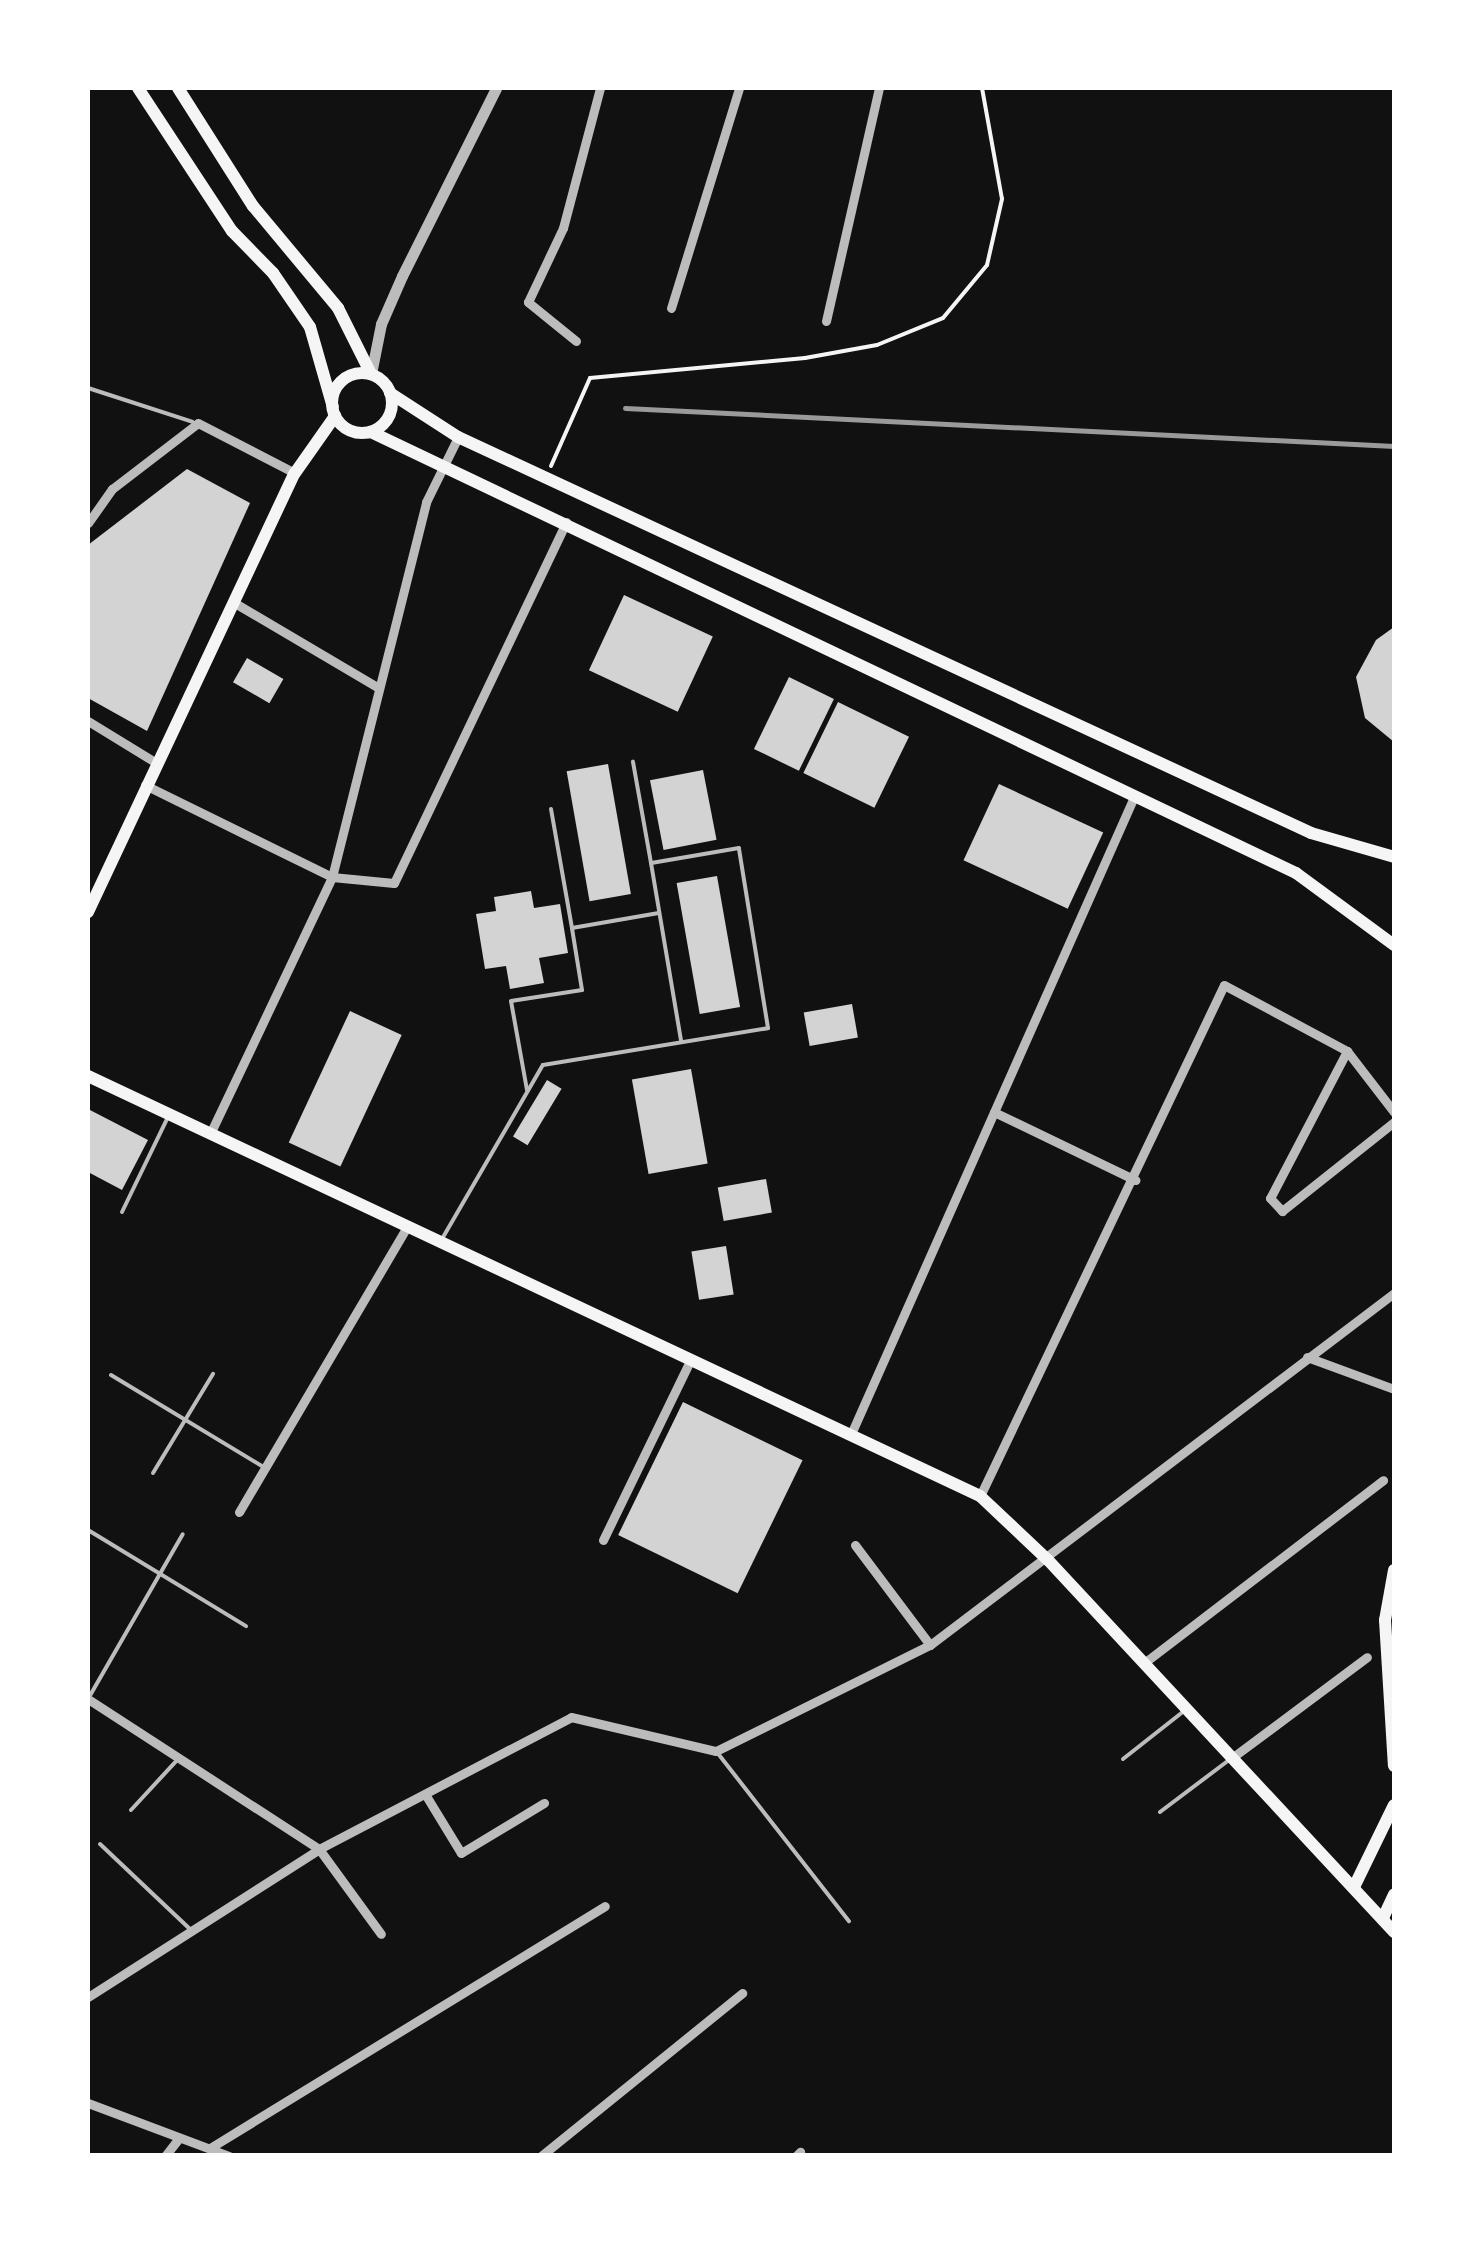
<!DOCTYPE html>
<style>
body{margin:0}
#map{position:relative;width:1482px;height:2243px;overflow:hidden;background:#111;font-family:Roboto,sans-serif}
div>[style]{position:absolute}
.building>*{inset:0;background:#d3d3d3;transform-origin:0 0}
.path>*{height:4px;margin:-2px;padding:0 2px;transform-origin:2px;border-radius:2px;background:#f5f5f5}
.service>*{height:4px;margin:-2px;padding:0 2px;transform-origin:2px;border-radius:2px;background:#bcbcbc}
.minor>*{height:9px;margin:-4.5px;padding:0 4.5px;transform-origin:4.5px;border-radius:4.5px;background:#bcbcbc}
.tertiary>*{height:11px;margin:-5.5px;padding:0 5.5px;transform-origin:5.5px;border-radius:5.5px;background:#bcbcbc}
.secondary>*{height:12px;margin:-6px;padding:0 6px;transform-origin:6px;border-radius:6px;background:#f5f5f5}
.secondary>.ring{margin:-6px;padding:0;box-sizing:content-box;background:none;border:12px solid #f5f5f5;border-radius:50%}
.rail>*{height:5px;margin:-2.5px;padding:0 2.5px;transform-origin:2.5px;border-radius:2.5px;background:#9a9a9a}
span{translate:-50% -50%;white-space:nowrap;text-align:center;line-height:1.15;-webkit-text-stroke:8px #fff;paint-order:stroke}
.frame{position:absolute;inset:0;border:90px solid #fff;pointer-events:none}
</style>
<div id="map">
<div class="building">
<div style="clip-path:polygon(187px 469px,250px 503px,147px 731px,88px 698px,88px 545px)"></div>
<div style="left:624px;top:595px;width:98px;height:83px;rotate:25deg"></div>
<div style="clip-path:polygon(1394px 627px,1394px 742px,1365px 718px,1356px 677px,1376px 640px)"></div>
<div style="left:247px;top:658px;width:42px;height:28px;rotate:30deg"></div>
<div style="left:789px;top:677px;width:50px;height:80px;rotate:26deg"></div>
<div style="left:838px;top:702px;width:79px;height:79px;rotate:26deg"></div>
<div style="left:608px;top:764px;width:132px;height:42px;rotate:80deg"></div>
<div style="left:703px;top:770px;width:71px;height:54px;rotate:79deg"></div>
<div style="left:999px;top:784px;width:115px;height:84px;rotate:25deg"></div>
<div style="left:717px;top:876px;width:133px;height:41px;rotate:80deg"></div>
<div style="clip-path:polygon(531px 891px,534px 908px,560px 904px,568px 953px,539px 958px,544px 983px,510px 989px,506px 966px,485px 969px,476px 914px,496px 911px,494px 897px)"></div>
<div style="left:852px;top:1004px;width:34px;height:49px;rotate:80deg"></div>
<div style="left:350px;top:1011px;width:57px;height:145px;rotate:25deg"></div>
<div style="left:691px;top:1069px;width:96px;height:60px;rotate:80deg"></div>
<div style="left:547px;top:1080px;width:17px;height:66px;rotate:31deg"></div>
<div style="clip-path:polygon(88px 1109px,148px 1140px,122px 1190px,88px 1172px)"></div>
<div style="left:766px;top:1179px;width:34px;height:49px;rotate:80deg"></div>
<div style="left:726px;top:1246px;width:49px;height:35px;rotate:81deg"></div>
<div style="left:683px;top:1402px;width:133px;height:148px;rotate:26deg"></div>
</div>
<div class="path">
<div style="left:551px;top:466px;width:96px;rotate:-66.1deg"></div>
<div style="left:590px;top:378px;width:216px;rotate:-5.3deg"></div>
<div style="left:805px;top:358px;width:73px;rotate:-10.2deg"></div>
<div style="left:877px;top:345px;width:71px;rotate:-22.2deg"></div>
<div style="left:943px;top:318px;width:69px;rotate:-50.3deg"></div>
<div style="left:987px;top:265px;width:68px;rotate:-77.2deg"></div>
<div style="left:1002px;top:199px;width:113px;rotate:-100.2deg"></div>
</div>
<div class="service">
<div style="left:88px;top:388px;width:110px;rotate:17.9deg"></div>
<div style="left:551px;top:809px;width:121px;rotate:80deg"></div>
<div style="left:572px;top:928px;width:88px;rotate:-9.8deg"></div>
<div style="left:651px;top:863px;width:181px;rotate:80.4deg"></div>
<div style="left:527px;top:1090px;width:90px;rotate:-100.2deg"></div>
<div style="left:511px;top:1001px;width:72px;rotate:-8.8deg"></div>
<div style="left:582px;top:990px;width:63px;rotate:-99.2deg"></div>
<div style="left:122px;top:1212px;width:103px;rotate:-64.2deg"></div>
<div style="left:442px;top:1239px;width:201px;rotate:-59.9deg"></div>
<div style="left:543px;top:1065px;width:228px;rotate:-9.3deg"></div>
<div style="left:768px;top:1028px;width:182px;rotate:-99.2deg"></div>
<div style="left:739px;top:848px;width:89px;rotate:170.3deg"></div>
<div style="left:651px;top:863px;width:103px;rotate:-100.1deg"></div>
<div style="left:111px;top:1375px;width:180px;rotate:31.1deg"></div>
<div style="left:153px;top:1473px;width:116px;rotate:-58.8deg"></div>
<div style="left:88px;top:1530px;width:185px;rotate:31.3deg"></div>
<div style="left:88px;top:1699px;width:190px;rotate:-60.1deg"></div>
<div style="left:716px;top:1751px;width:216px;rotate:52deg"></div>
<div style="left:1123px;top:1759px;width:78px;rotate:-38.2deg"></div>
<div style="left:131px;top:1810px;width:71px;rotate:-47.3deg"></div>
<div style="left:1160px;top:1812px;width:86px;rotate:-37deg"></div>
<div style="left:100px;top:1844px;width:127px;rotate:43.4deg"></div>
</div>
<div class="minor">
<div style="left:671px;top:308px;width:230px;rotate:-72.8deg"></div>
<div style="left:826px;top:321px;width:239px;rotate:-77.2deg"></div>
<div style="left:576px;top:341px;width:62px;rotate:-140.9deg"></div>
<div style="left:528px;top:302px;width:82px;rotate:-64.7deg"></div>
<div style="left:563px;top:228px;width:145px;rotate:-75.2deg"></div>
<div style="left:88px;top:523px;width:42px;rotate:-54.8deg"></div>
<div style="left:112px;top:489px;width:108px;rotate:-37.5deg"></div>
<div style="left:198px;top:423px;width:109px;rotate:27.3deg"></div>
<div style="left:233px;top:602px;width:169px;rotate:30.5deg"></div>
<div style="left:88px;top:721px;width:79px;rotate:31.5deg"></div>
<div style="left:145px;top:785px;width:208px;rotate:26.2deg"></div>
<div style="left:332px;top:877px;width:62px;rotate:5.5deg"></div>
<div style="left:394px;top:883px;width:400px;rotate:-64.5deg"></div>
<div style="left:1347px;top:1051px;width:166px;rotate:117.6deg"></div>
<div style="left:1270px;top:1198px;width:18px;rotate:47deg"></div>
<div style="left:1282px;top:1211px;width:143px;rotate:-38.5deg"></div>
<div style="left:994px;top:1112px;width:157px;rotate:25.7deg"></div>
<div style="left:210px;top:1134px;width:284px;rotate:-64.6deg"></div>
<div style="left:332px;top:877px;width:387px;rotate:-75.9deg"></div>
<div style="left:426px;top:502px;width:72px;rotate:-63.8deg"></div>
<div style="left:1307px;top:1357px;width:93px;rotate:20.2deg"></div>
<div style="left:851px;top:1434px;width:697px;rotate:-66.05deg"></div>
<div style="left:980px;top:1496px;width:566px;rotate:-64.48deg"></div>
<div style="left:1224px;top:985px;width:140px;rotate:28.2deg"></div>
<div style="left:1347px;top:1051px;width:77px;rotate:52.4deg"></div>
<div style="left:239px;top:1512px;width:331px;rotate:-59.5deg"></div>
<div style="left:603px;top:1540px;width:201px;rotate:-64.1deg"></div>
<div style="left:855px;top:1545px;width:125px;rotate:53.1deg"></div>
<div style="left:1144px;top:1663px;width:301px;rotate:-37.4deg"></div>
<div style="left:88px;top:1699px;width:275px;rotate:33deg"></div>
<div style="left:319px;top:1849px;width:105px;rotate:53.9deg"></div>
<div style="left:1233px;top:1757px;width:167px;rotate:-36.7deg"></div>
<div style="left:425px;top:1794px;width:69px;rotate:58.6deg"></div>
<div style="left:461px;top:1853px;width:97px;rotate:-31.1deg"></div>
<div style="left:88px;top:1997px;width:274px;rotate:-32.6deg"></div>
<div style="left:319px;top:1849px;width:284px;rotate:-27.6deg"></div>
<div style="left:571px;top:1717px;width:149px;rotate:13.2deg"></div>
<div style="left:716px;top:1751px;width:239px;rotate:-26.4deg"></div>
<div style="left:930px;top:1645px;width:582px;rotate:-37.18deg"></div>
<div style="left:88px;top:2103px;width:151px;rotate:20.6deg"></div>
<div style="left:210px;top:2148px;width:463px;rotate:-31.5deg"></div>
<div style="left:165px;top:2156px;width:23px;rotate:-52deg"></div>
<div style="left:541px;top:2156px;width:259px;rotate:-39deg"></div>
<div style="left:796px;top:2156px;width:6px;rotate:-45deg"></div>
</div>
<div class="tertiary">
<div style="left:371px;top:374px;width:51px;rotate:-78.7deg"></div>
<div style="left:381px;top:324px;width:52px;rotate:-66.4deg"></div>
<div style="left:402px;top:276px;width:210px;rotate:-63.4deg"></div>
</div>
<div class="secondary">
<div style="left:138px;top:88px;width:171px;rotate:56.7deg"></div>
<div style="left:232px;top:231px;width:59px;rotate:45.7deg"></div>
<div style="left:273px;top:273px;width:65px;rotate:55.6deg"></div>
<div style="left:310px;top:327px;width:83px;rotate:74deg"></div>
<div style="left:178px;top:88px;width:140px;rotate:57.6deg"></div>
<div style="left:253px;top:206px;width:133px;rotate:50.2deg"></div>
<div style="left:338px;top:308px;width:74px;rotate:63.4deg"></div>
<div class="ring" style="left:332px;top:373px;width:48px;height:48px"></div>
<div style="left:390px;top:393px;width:81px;rotate:32.9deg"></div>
<div style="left:458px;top:437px;width:940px;rotate:24.9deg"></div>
<div style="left:1311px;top:833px;width:86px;rotate:16.1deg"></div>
<div style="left:371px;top:432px;width:1025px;rotate:25.49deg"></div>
<div style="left:1296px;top:873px;width:122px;rotate:36.3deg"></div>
<div style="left:88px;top:912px;width:485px;rotate:-64.8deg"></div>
<div style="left:295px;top:473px;width:70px;rotate:-54.9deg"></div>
<div style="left:88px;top:1076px;width:986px;rotate:25.21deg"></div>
<div style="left:980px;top:1496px;width:93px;rotate:43.3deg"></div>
<div style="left:1048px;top:1560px;width:508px;rotate:47.07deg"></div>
<div style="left:1394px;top:1570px;width:51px;rotate:100.2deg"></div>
<div style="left:1385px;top:1620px;width:146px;rotate:86.5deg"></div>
<div style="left:1354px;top:1887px;width:91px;rotate:-64deg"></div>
<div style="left:1383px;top:1918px;width:26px;rotate:-65deg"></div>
</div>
<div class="rail">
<div style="left:625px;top:408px;width:770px;rotate:2.83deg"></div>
</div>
<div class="frame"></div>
</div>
